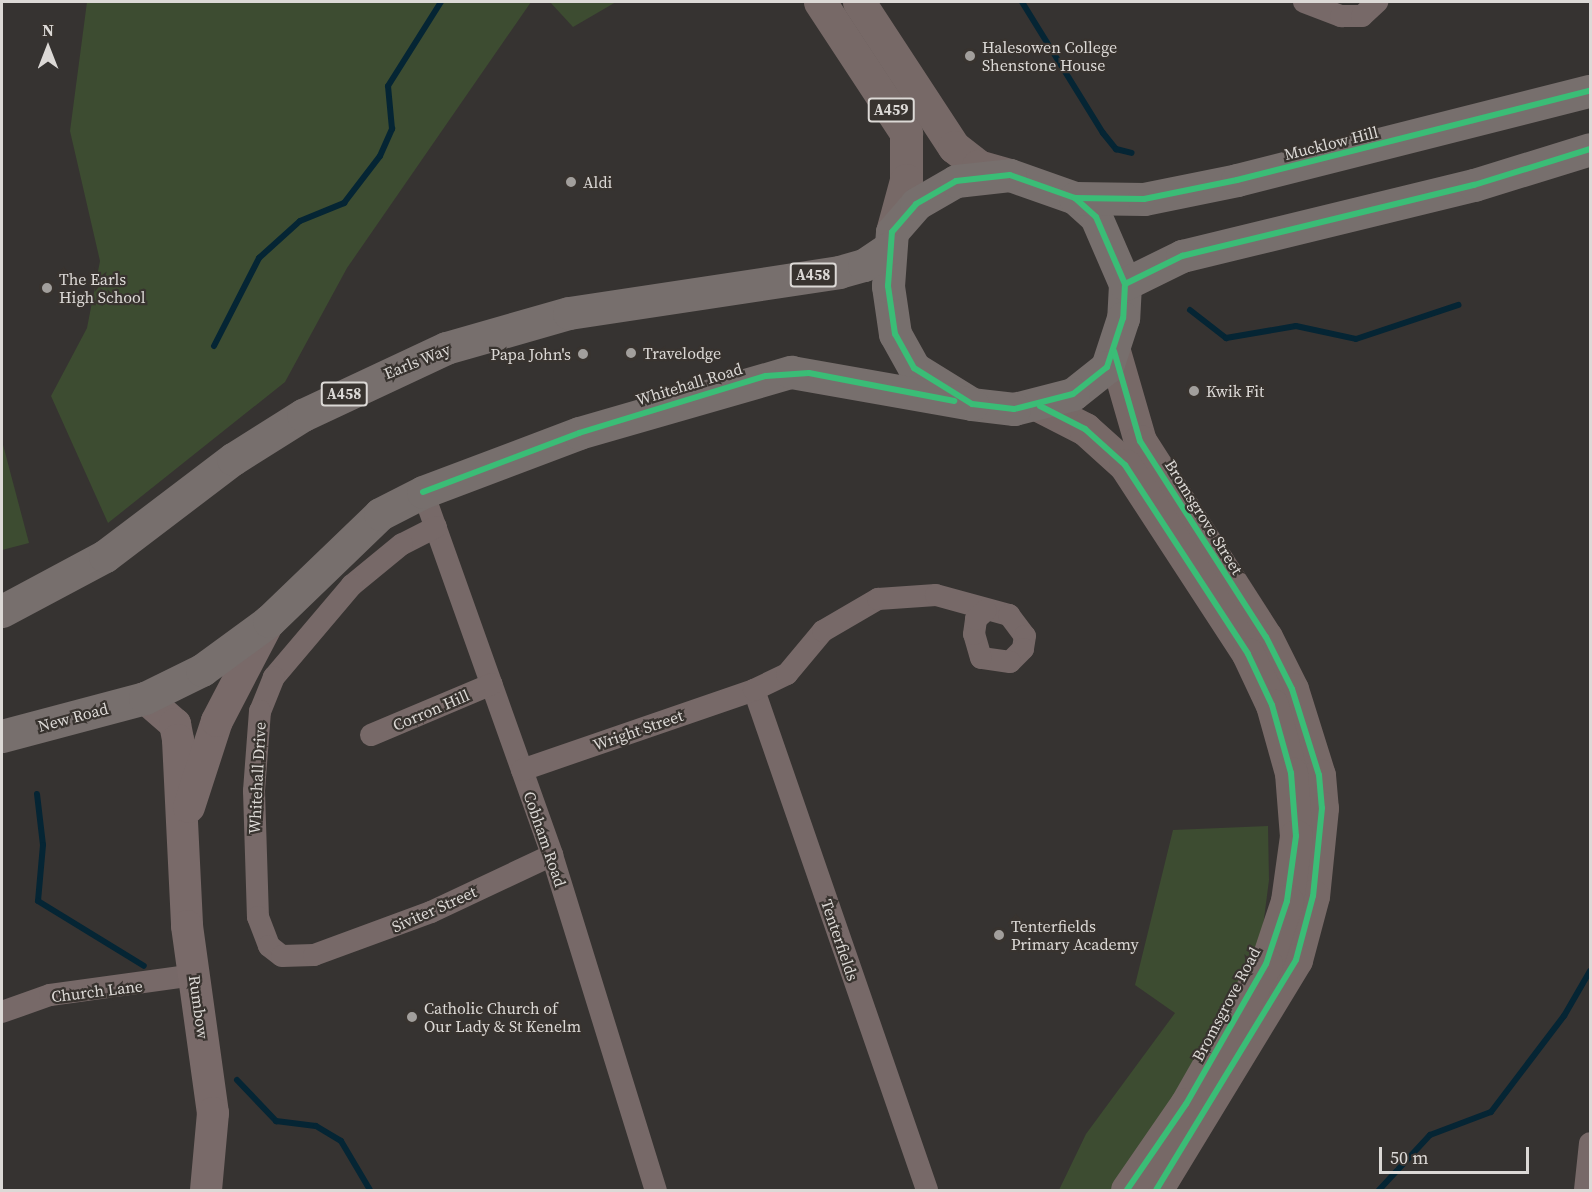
<!DOCTYPE html>
<style>
body{margin:0}
#map{position:relative;width:1592px;height:1192px;overflow:hidden;background:#363331;font-family:"Source Serif 4",serif}
div>[style]{position:absolute}
.green>*{inset:0;background:#3d4c31}
.stream>*{height:6px;margin:-3px;padding:0 3px;transform-origin:3px;border-radius:3px;background:#052534}
.street>*{height:22px;margin:-11px;padding:0 11px;transform-origin:11px;border-radius:11px;background:#776968}
.secondary>*{height:32px;margin:-16px;padding:0 16px;transform-origin:16px;border-radius:16px;background:#796a69}
.primary>*{height:33px;margin:-16.5px;padding:0 16.5px;transform-origin:16.5px;border-radius:16.5px;background:#776967}
.highway>*{height:33px;margin:-16.5px;padding:0 16.5px;transform-origin:16.5px;border-radius:16.5px;background:#776f6d}
.cycleway>*{height:6px;margin:-3px;padding:0 3px;transform-origin:3px;border-radius:3px;background:#3abd76}
.dots>*{width:16px;height:16px;translate:-50% -50%;box-sizing:border-box;border:3px solid #38332f;border-radius:50%}
span{translate:-50% -50%;white-space:nowrap;text-align:center;line-height:1.15;-webkit-text-stroke:4.5px #38332f;paint-order:stroke}
.shield-label span{padding:2px 4px;background:#38332f;border:2px solid;border-radius:4px;-webkit-text-stroke-width:0}
.shield-label{font-size:15px;color:#dcd9d6;font-weight:700}
.poi-label{font-size:16px;color:#dcd9d6}
.left{translate:0 -50%;text-align:left}
.right{translate:-100% -50%;text-align:right}
.street-label{font-size:16px;color:#dcd9d6}
.frame{position:absolute;inset:0;border:3px solid #dcd9d6;pointer-events:none}
.north{position:absolute;left:18px;top:18px;width:60px;height:60px;-webkit-text-stroke:4px #38332f;paint-order:stroke;rotate:0deg;font-size:16px;font-weight:700;line-height:24px;text-align:center;color:#dcd9d6}
.north::after{content:'';display:block;margin:auto;width:21px;height:27px;background:#dcd9d6;clip-path:polygon(50% 0,100% 100%,50% 72%,0 100%)}
.scale{position:absolute;left:1379px;top:1147px;width:150px;height:27px;box-sizing:border-box;border:3px solid #dcd9d6;border-top:0;padding-left:8px;font-size:18px;line-height:21px;white-space:nowrap;color:#dcd9d6;-webkit-text-stroke:4px #38332f;paint-order:stroke}
</style>
<div id="map">
<div class="green">
<div style="clip-path:polygon(87px 2px,531px 2px,347px 268px,285px 382px,108px 523px,51px 396px,87px 328px,100px 261px,70px 131px)"></div>
<div style="clip-path:polygon(550px 2px,616px 2px,573px 27px)"></div>
<div style="clip-path:polygon(2px 441px,29px 543px,2px 550px)"></div>
<div style="clip-path:polygon(1268px 826px,1269px 880px,1261px 942px,1242px 991px,1116px 1190px,1059px 1190px,1086px 1134px,1175px 1013px,1135px 985px,1173px 830px)"></div>
</div>
<div class="stream">
<div style="left:1022px;top:2px;width:154px;rotate:58.3deg"></div>
<div style="left:1103px;top:133px;width:21px;rotate:51deg"></div>
<div style="left:1116px;top:149px;width:16px;rotate:14deg"></div>
<div style="left:1190px;top:310px;width:46px;rotate:37.9deg"></div>
<div style="left:1226px;top:338px;width:71px;rotate:-9.7deg"></div>
<div style="left:1296px;top:326px;width:61px;rotate:12.2deg"></div>
<div style="left:1356px;top:339px;width:108px;rotate:-18.4deg"></div>
<div style="left:214px;top:346px;width:99px;rotate:-62.9deg"></div>
<div style="left:259px;top:258px;width:55px;rotate:-42.1deg"></div>
<div style="left:300px;top:221px;width:48px;rotate:-22.2deg"></div>
<div style="left:344px;top:203px;width:59px;rotate:-52.5deg"></div>
<div style="left:380px;top:156px;width:30px;rotate:-66deg"></div>
<div style="left:392px;top:129px;width:43px;rotate:-95.3deg"></div>
<div style="left:388px;top:86px;width:99px;rotate:-57.8deg"></div>
<div style="left:37px;top:794px;width:51px;rotate:83.3deg"></div>
<div style="left:43px;top:845px;width:56px;rotate:95.1deg"></div>
<div style="left:38px;top:901px;width:124px;rotate:31.5deg"></div>
<div style="left:237px;top:1080px;width:57px;rotate:46.4deg"></div>
<div style="left:276px;top:1121px;width:40px;rotate:7.1deg"></div>
<div style="left:316px;top:1126px;width:29px;rotate:31deg"></div>
<div style="left:341px;top:1141px;width:57px;rotate:59.4deg"></div>
<div style="left:1379px;top:1190px;width:75px;rotate:-47.2deg"></div>
<div style="left:1430px;top:1135px;width:65px;rotate:-20.7deg"></div>
<div style="left:1491px;top:1112px;width:121px;rotate:-52.8deg"></div>
<div style="left:1564px;top:1016px;width:52px;rotate:-60deg"></div>
</div>
<div class="street">
<div style="left:1304px;top:2px;width:40px;rotate:21deg"></div>
<div style="left:1341px;top:16px;width:21px"></div>
<div style="left:1362px;top:16px;width:21px;rotate:-43deg"></div>
<div style="left:423px;top:492px;width:385px;rotate:70.4deg"></div>
<div style="left:552px;top:855px;width:351px;rotate:72.8deg"></div>
<div style="left:436px;top:527px;width:38px;rotate:153deg"></div>
<div style="left:402px;top:544px;width:65px;rotate:140.6deg"></div>
<div style="left:352px;top:585px;width:121px;rotate:130.3deg"></div>
<div style="left:274px;top:677px;width:37px;rotate:112deg"></div>
<div style="left:260px;top:711px;width:80px;rotate:94.3deg"></div>
<div style="left:254px;top:791px;width:126px;rotate:88.2deg"></div>
<div style="left:258px;top:917px;width:31px;rotate:69deg"></div>
<div style="left:269px;top:946px;width:16px;rotate:38deg"></div>
<div style="left:282px;top:956px;width:32px;rotate:-2deg"></div>
<div style="left:314px;top:955px;width:125px;rotate:-20.2deg"></div>
<div style="left:431px;top:912px;width:134px;rotate:-25.2deg"></div>
<div style="left:754px;top:690px;width:529px;rotate:70.91deg"></div>
<div style="left:371px;top:735px;width:131px;rotate:-22.9deg"></div>
<div style="left:522px;top:770px;width:245px;rotate:-19deg"></div>
<div style="left:754px;top:690px;width:37px;rotate:-26deg"></div>
<div style="left:787px;top:674px;width:56px;rotate:-50.1deg"></div>
<div style="left:823px;top:631px;width:64px;rotate:-30.2deg"></div>
<div style="left:878px;top:599px;width:58px;rotate:-3.9deg"></div>
<div style="left:936px;top:595px;width:76px;rotate:15.3deg"></div>
<div style="left:1009px;top:615px;width:26px;rotate:53deg"></div>
<div style="left:1025px;top:636px;width:13px;rotate:99deg"></div>
<div style="left:1023px;top:649px;width:18px;rotate:135deg"></div>
<div style="left:1010px;top:662px;width:29px;rotate:-172deg"></div>
<div style="left:981px;top:658px;width:25px;rotate:-106deg"></div>
<div style="left:974px;top:634px;width:15px;rotate:-82deg"></div>
<div style="left:976px;top:619px;width:13px;rotate:-42deg"></div>
<div style="left:2px;top:1012px;width:51px;rotate:-19.5deg"></div>
<div style="left:50px;top:995px;width:145px;rotate:-7.9deg"></div>
<div style="left:1585px;top:1190px;width:47px;rotate:-83.9deg"></div>
</div>
<div class="secondary">
<div style="left:145px;top:698px;width:40px;rotate:41deg"></div>
<div style="left:175px;top:724px;width:16px;rotate:79deg"></div>
<div style="left:178px;top:740px;width:186px;rotate:87.2deg"></div>
<div style="left:187px;top:926px;width:189px;rotate:82.1deg"></div>
<div style="left:213px;top:1113px;width:77px;rotate:95.2deg"></div>
<div style="left:189px;top:807px;width:90px;rotate:-72deg"></div>
<div style="left:217px;top:721px;width:113px;rotate:-62.5deg"></div>
</div>
<div class="primary">
<div style="left:820px;top:2px;width:157px;rotate:56.7deg"></div>
<div style="left:906px;top:133px;width:47px;rotate:90deg"></div>
<div style="left:906px;top:180px;width:54px;rotate:105.1deg"></div>
<div style="left:859px;top:2px;width:173px;rotate:56.8deg"></div>
<div style="left:954px;top:147px;width:31px;rotate:38deg"></div>
<div style="left:978px;top:166px;width:33px;rotate:16deg"></div>
<div style="left:1114px;top:351px;width:94px;rotate:73.9deg"></div>
<div style="left:1140px;top:441px;width:233px;rotate:57.3deg"></div>
<div style="left:1266px;top:637px;width:58px;rotate:63.4deg"></div>
<div style="left:1292px;top:689px;width:90px;rotate:72.6deg"></div>
<div style="left:1319px;top:775px;width:33px;rotate:85deg"></div>
<div style="left:1322px;top:808px;width:88px;rotate:95.8deg"></div>
<div style="left:1313px;top:896px;width:66px;rotate:104.9deg"></div>
<div style="left:1296px;top:960px;width:269px;rotate:121.3deg"></div>
<div style="left:1040px;top:406px;width:51px;rotate:27.1deg"></div>
<div style="left:1085px;top:429px;width:54px;rotate:42deg"></div>
<div style="left:1125px;top:465px;width:225px;rotate:56.9deg"></div>
<div style="left:1248px;top:654px;width:56px;rotate:64.8deg"></div>
<div style="left:1272px;top:705px;width:71px;rotate:74.4deg"></div>
<div style="left:1291px;top:773px;width:63px;rotate:85.5deg"></div>
<div style="left:1296px;top:836px;width:66px;rotate:97.9deg"></div>
<div style="left:1287px;top:901px;width:66px;rotate:108.4deg"></div>
<div style="left:1266px;top:964px;width:161px;rotate:119.7deg"></div>
<div style="left:1186px;top:1104px;width:104px;rotate:124.5deg"></div>
</div>
<div class="highway">
<div style="left:1010px;top:175px;width:69px;rotate:19.5deg"></div>
<div style="left:1075px;top:198px;width:28px;rotate:42deg"></div>
<div style="left:1096px;top:217px;width:73px;rotate:66.6deg"></div>
<div style="left:1125px;top:284px;width:34px;rotate:93deg"></div>
<div style="left:1123px;top:318px;width:52px;rotate:108.1deg"></div>
<div style="left:1107px;top:367px;width:43px;rotate:141.5deg"></div>
<div style="left:1073px;top:394px;width:61px;rotate:165.7deg"></div>
<div style="left:1014px;top:409px;width:42px;rotate:-173.2deg"></div>
<div style="left:972px;top:404px;width:68px;rotate:-148.2deg"></div>
<div style="left:914px;top:368px;width:39px;rotate:-119deg"></div>
<div style="left:895px;top:334px;width:49px;rotate:-98.3deg"></div>
<div style="left:888px;top:286px;width:54px;rotate:-85.8deg"></div>
<div style="left:892px;top:232px;width:37px;rotate:-49deg"></div>
<div style="left:916px;top:204px;width:46px;rotate:-29.9deg"></div>
<div style="left:956px;top:181px;width:54px;rotate:-6.3deg"></div>
<div style="left:1075px;top:198px;width:69px;rotate:0.8deg"></div>
<div style="left:1144px;top:199px;width:95px;rotate:-11.5deg"></div>
<div style="left:1237px;top:180px;width:364px;rotate:-14.2deg"></div>
<div style="left:1125px;top:284px;width:64px;rotate:-26.2deg"></div>
<div style="left:1182px;top:256px;width:301px;rotate:-13.7deg"></div>
<div style="left:1474px;top:185px;width:121px;rotate:-17.2deg"></div>
<div style="left:2px;top:611px;width:117px;rotate:-28.1deg"></div>
<div style="left:105px;top:556px;width:161px;rotate:-37.2deg"></div>
<div style="left:233px;top:459px;width:83px;rotate:-32.2deg"></div>
<div style="left:303px;top:415px;width:158px;rotate:-25.1deg"></div>
<div style="left:446px;top:348px;width:128px;rotate:-15.9deg"></div>
<div style="left:569px;top:313px;width:273px;rotate:-8.6deg"></div>
<div style="left:839px;top:272px;width:26px;rotate:-16deg"></div>
<div style="left:864px;top:265px;width:29px;rotate:-34deg"></div>
<div style="left:2px;top:736px;width:148px;rotate:-14.9deg"></div>
<div style="left:145px;top:698px;width:64px;rotate:-26.2deg"></div>
<div style="left:202px;top:670px;width:83px;rotate:-36.2deg"></div>
<div style="left:269px;top:621px;width:154px;rotate:-43.9deg"></div>
<div style="left:380px;top:514px;width:48px;rotate:-27.1deg"></div>
<div style="left:423px;top:492px;width:167px;rotate:-20.7deg"></div>
<div style="left:579px;top:433px;width:221px;rotate:-16.1deg"></div>
<div style="left:791px;top:372px;width:184px;rotate:10deg"></div>
</div>
<div class="cycleway">
<div style="left:1010px;top:175px;width:69px;rotate:19.5deg"></div>
<div style="left:1075px;top:198px;width:28px;rotate:42deg"></div>
<div style="left:1096px;top:217px;width:73px;rotate:66.6deg"></div>
<div style="left:1125px;top:284px;width:34px;rotate:93deg"></div>
<div style="left:1123px;top:318px;width:52px;rotate:108.1deg"></div>
<div style="left:1107px;top:367px;width:43px;rotate:141.5deg"></div>
<div style="left:1073px;top:394px;width:61px;rotate:165.7deg"></div>
<div style="left:1014px;top:409px;width:42px;rotate:-173.2deg"></div>
<div style="left:972px;top:404px;width:68px;rotate:-148.2deg"></div>
<div style="left:914px;top:368px;width:39px;rotate:-119deg"></div>
<div style="left:895px;top:334px;width:49px;rotate:-98.3deg"></div>
<div style="left:888px;top:286px;width:54px;rotate:-85.8deg"></div>
<div style="left:892px;top:232px;width:37px;rotate:-49deg"></div>
<div style="left:916px;top:204px;width:46px;rotate:-29.9deg"></div>
<div style="left:956px;top:181px;width:54px;rotate:-6.3deg"></div>
<div style="left:1075px;top:198px;width:69px;rotate:0.8deg"></div>
<div style="left:1144px;top:199px;width:95px;rotate:-11.5deg"></div>
<div style="left:1237px;top:180px;width:364px;rotate:-14.2deg"></div>
<div style="left:1125px;top:284px;width:64px;rotate:-26.2deg"></div>
<div style="left:1182px;top:256px;width:301px;rotate:-13.7deg"></div>
<div style="left:1474px;top:185px;width:121px;rotate:-17.2deg"></div>
<div style="left:1114px;top:351px;width:94px;rotate:73.9deg"></div>
<div style="left:1140px;top:441px;width:233px;rotate:57.3deg"></div>
<div style="left:1266px;top:637px;width:58px;rotate:63.4deg"></div>
<div style="left:1292px;top:689px;width:90px;rotate:72.6deg"></div>
<div style="left:1319px;top:775px;width:33px;rotate:85deg"></div>
<div style="left:1322px;top:808px;width:88px;rotate:95.8deg"></div>
<div style="left:1313px;top:896px;width:66px;rotate:104.9deg"></div>
<div style="left:1296px;top:960px;width:269px;rotate:121.3deg"></div>
<div style="left:1040px;top:406px;width:51px;rotate:27.1deg"></div>
<div style="left:1085px;top:429px;width:54px;rotate:42deg"></div>
<div style="left:1125px;top:465px;width:225px;rotate:56.9deg"></div>
<div style="left:1248px;top:654px;width:56px;rotate:64.8deg"></div>
<div style="left:1272px;top:705px;width:71px;rotate:74.4deg"></div>
<div style="left:1291px;top:773px;width:63px;rotate:85.5deg"></div>
<div style="left:1296px;top:836px;width:66px;rotate:97.9deg"></div>
<div style="left:1287px;top:901px;width:66px;rotate:108.4deg"></div>
<div style="left:1266px;top:964px;width:161px;rotate:119.7deg"></div>
<div style="left:1186px;top:1104px;width:104px;rotate:124.5deg"></div>
<div style="left:423px;top:492px;width:167px;rotate:-20.7deg"></div>
<div style="left:579px;top:433px;width:195px;rotate:-17deg"></div>
<div style="left:766px;top:376px;width:43px;rotate:-4deg"></div>
<div style="left:809px;top:373px;width:148px;rotate:10.9deg"></div>
</div>
<div class="dots">
<div style="left:970px;top:56px;background:#a29f9c"></div>
<div style="left:571px;top:182px;background:#a29f9c"></div>
<div style="left:47px;top:288px;background:#a29f9c"></div>
<div style="left:631px;top:353px;background:#a29f9c"></div>
<div style="left:583px;top:354px;background:#a29f9c"></div>
<div style="left:1194px;top:391px;background:#a29f9c"></div>
<div style="left:999px;top:935px;background:#a29f9c"></div>
<div style="left:412px;top:1017px;background:#a29f9c"></div>
</div>
<div class="shield-label">
<span style="left:891px;top:110px">A459</span>
<span style="left:813px;top:275px">A458</span>
<span style="left:344px;top:394px">A458</span>
</div>
<div class="poi-label">
<span class="left" style="left:982px;top:56px">Halesowen College<br>Shenstone House</span>
<span class="left" style="left:583px;top:182px">Aldi</span>
<span class="left" style="left:59px;top:288px">The Earls<br>High School</span>
<span class="left" style="left:643px;top:353px">Travelodge</span>
<span class="right" style="left:571px;top:354px">Papa John's</span>
<span class="left" style="left:1206px;top:391px">Kwik Fit</span>
<span class="left" style="left:1011px;top:935px">Tenterfields<br>Primary Academy</span>
<span class="left" style="left:424px;top:1017px">Catholic Church of<br>Our Lady &amp; St Kenelm</span>
</div>
<div class="street-label">
<span style="left:1331px;top:143px;rotate:-14deg">Mucklow Hill</span>
<span style="left:417px;top:361px;rotate:-22deg">Earls Way</span>
<span style="left:689px;top:384px;rotate:-17deg">Whitehall Road</span>
<span style="left:1204px;top:517px;rotate:58deg">Bromsgrove Street</span>
<span style="left:431px;top:710px;rotate:-23deg">Corron Hill</span>
<span style="left:73px;top:717px;rotate:-15deg">New Road</span>
<span style="left:638px;top:730px;rotate:-19deg">Wright Street</span>
<span style="left:257px;top:778px;rotate:-87deg">Whitehall Drive</span>
<span style="left:545px;top:839px;rotate:71deg">Cobham Road</span>
<span style="left:434px;top:909px;rotate:-24deg">Siviter Street</span>
<span style="left:840px;top:940px;rotate:71deg">Tenterfields</span>
<span style="left:97px;top:991px;rotate:-7deg">Church Lane</span>
<span style="left:1226px;top:1004px;rotate:-62deg">Bromsgrove Road</span>
<span style="left:199px;top:1007px;rotate:82deg">Rumbow</span>
</div>
<div class="frame"></div>
<div class="north">N</div>
<div class="scale">50 m</div>
</div>
